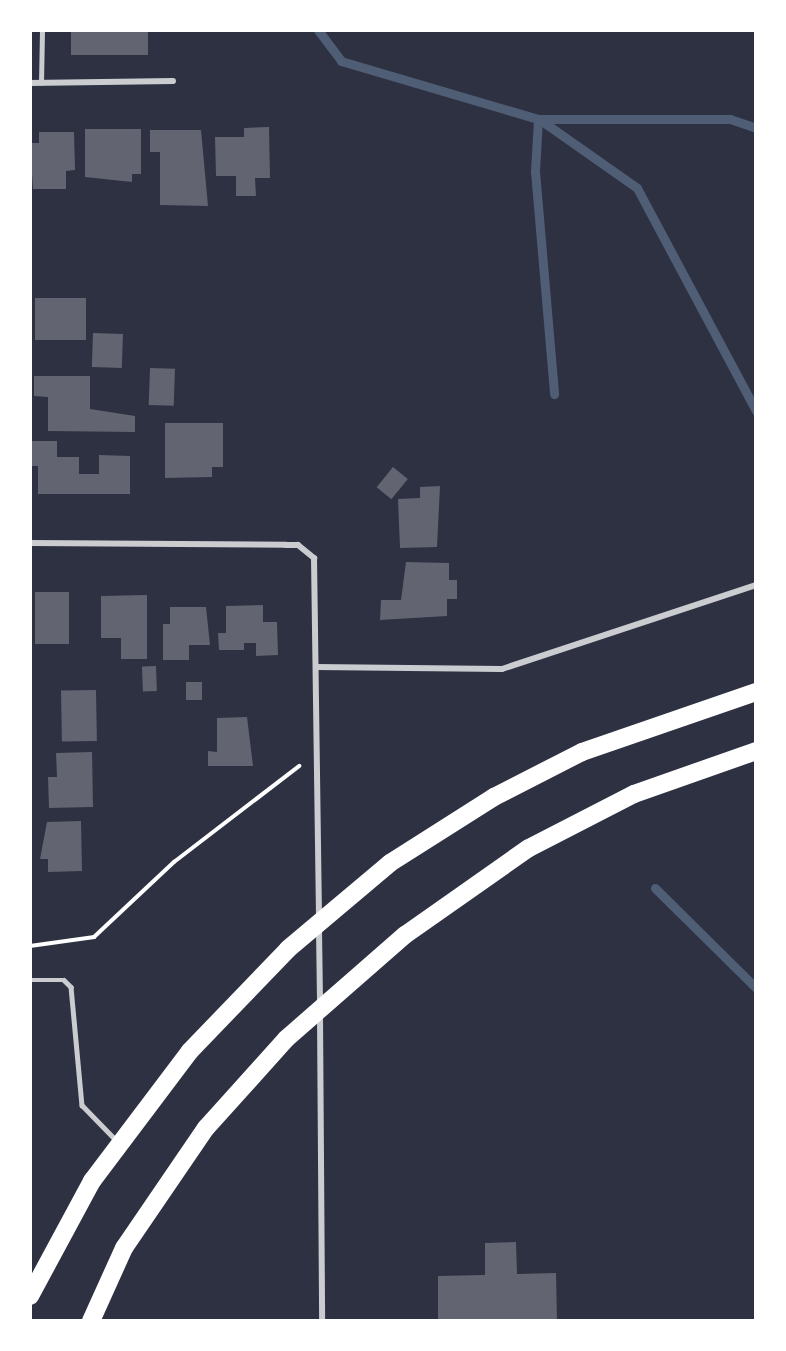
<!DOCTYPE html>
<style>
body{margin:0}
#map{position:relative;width:786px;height:1351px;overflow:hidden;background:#2d3142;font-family:"Asap Condensed",sans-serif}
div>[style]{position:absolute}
.stream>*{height:9px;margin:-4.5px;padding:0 4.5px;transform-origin:4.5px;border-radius:4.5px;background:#4f5d75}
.building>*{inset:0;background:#626471;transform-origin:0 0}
.path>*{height:4px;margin:-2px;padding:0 2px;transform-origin:2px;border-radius:2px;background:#fff}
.service>*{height:4.5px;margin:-2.25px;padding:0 2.25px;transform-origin:2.25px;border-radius:2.25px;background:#caccd0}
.minor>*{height:6px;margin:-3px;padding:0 3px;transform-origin:3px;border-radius:3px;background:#caccd0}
.motorway>*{height:18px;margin:-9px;padding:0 9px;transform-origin:9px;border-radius:9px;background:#fff}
span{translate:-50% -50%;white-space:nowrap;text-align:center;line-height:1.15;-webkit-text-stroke:4.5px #fff;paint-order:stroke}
.frame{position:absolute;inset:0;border:32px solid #fff;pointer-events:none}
</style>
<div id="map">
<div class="stream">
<div style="left:318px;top:30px;width:39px;rotate:53deg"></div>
<div style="left:341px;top:61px;width:205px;rotate:16.4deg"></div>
<div style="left:538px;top:119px;width:192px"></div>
<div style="left:730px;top:119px;width:28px;rotate:19deg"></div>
<div style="left:538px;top:119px;width:52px;rotate:93.3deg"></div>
<div style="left:535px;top:171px;width:224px;rotate:85.1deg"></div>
<div style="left:539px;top:119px;width:120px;rotate:35.1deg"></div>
<div style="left:637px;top:188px;width:253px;rotate:61.9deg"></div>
<div style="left:655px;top:888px;width:142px;rotate:44.7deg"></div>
</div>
<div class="building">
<div style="left:71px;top:30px;width:77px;height:25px"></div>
<div style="clip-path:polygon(269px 127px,270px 178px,255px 178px,256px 196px,236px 196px,236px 176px,216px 176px,215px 137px,244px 137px,244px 128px)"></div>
<div style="clip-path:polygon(85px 129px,141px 129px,141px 174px,132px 174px,132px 182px,85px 177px)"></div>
<div style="clip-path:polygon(150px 130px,201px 130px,208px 206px,160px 205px,160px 152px,150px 152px)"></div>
<div style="clip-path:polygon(39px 132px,74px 132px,75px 170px,66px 171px,66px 189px,33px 189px,30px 143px,39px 143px)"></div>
<div style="left:35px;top:298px;width:51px;height:42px"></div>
<div style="left:93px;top:333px;width:30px;height:34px;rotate:2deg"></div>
<div style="left:150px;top:368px;width:25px;height:37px;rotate:2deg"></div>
<div style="clip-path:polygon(34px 376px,90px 376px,90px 409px,135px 416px,135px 432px,48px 431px,48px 397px,34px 396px)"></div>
<div style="clip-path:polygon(165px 423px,223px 423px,223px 467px,212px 467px,212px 477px,165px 478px)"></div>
<div style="clip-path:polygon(30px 441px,57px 441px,57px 457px,79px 457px,79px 474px,99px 474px,99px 455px,130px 456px,130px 494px,38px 494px,38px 466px,30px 466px)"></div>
<div style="left:393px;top:467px;width:19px;height:26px;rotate:39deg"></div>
<div style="clip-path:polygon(440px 486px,437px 547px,400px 548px,398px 499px,420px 498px,420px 487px)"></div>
<div style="clip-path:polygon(406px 562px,449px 563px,449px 580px,457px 580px,457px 599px,447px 599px,447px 616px,380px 620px,381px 600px,401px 600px)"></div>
<div style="left:35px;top:592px;width:34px;height:52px"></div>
<div style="clip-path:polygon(147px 595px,147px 659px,121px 659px,121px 638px,101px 638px,101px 596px)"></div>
<div style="clip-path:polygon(263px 605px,263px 622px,277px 622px,278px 655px,256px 656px,256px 643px,244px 643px,244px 650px,219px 650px,218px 633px,226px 633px,226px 606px)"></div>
<div style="clip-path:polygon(170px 607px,206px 607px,210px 645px,189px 645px,189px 660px,163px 660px,163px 624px,170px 624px)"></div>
<div style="left:156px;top:666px;width:25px;height:14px;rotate:88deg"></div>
<div style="left:186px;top:682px;width:16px;height:18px"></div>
<div style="left:96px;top:690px;width:51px;height:35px;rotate:89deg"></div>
<div style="clip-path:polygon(247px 717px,253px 766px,208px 766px,208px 751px,217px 752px,217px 718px)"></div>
<div style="clip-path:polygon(92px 752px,93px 807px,49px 808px,48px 777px,57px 777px,56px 753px)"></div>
<div style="clip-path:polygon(81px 821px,82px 871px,48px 872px,48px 859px,40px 859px,47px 822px)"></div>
<div style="clip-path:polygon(516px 1242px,517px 1274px,556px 1273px,557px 1321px,438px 1321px,438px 1276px,485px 1275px,485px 1243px)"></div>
</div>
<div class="path">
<div style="left:30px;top:946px;width:65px;rotate:-8deg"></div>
<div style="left:94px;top:937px;width:110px;rotate:-43.2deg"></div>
<div style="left:174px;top:862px;width:158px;rotate:-37.5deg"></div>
</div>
<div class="service">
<div style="left:41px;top:83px;width:53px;rotate:-88.9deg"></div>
<div style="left:30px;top:980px;width:34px"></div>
<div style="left:64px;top:980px;width:10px;rotate:45deg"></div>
<div style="left:71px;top:987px;width:119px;rotate:84.7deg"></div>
<div style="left:82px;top:1105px;width:49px;rotate:45.8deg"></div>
</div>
<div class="minor">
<div style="left:30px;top:83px;width:143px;rotate:-0.8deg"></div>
<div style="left:30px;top:543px;width:256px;rotate:0.4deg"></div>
<div style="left:286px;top:545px;width:12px"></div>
<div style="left:298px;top:545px;width:21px;rotate:39deg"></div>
<div style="left:314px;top:558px;width:360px;rotate:89.2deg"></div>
<div style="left:316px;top:667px;width:186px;rotate:0.6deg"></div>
<div style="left:502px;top:669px;width:268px;rotate:-18.3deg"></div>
<div style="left:319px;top:929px;width:76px;rotate:89.2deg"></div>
<div style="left:320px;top:1016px;width:305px;rotate:89.6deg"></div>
</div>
<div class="motorway">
<div style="left:30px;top:1296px;width:131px;rotate:-61.7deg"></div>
<div style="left:92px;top:1181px;width:163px;rotate:-53deg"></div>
<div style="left:190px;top:1051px;width:141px;rotate:-46.1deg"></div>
<div style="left:288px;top:949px;width:133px;rotate:-40.1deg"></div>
<div style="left:390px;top:863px;width:123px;rotate:-32.4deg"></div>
<div style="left:494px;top:797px;width:99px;rotate:-27.1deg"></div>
<div style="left:582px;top:752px;width:184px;rotate:-19deg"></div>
<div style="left:91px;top:1321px;width:80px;rotate:-65.7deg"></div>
<div style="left:124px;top:1248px;width:145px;rotate:-55.7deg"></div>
<div style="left:206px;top:1128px;width:120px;rotate:-48deg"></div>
<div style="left:286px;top:1039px;width:158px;rotate:-41.2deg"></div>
<div style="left:405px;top:935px;width:151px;rotate:-35.1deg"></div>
<div style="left:529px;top:848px;width:118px;rotate:-27.2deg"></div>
<div style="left:634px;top:794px;width:129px;rotate:-19.4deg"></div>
</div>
<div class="frame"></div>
</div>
